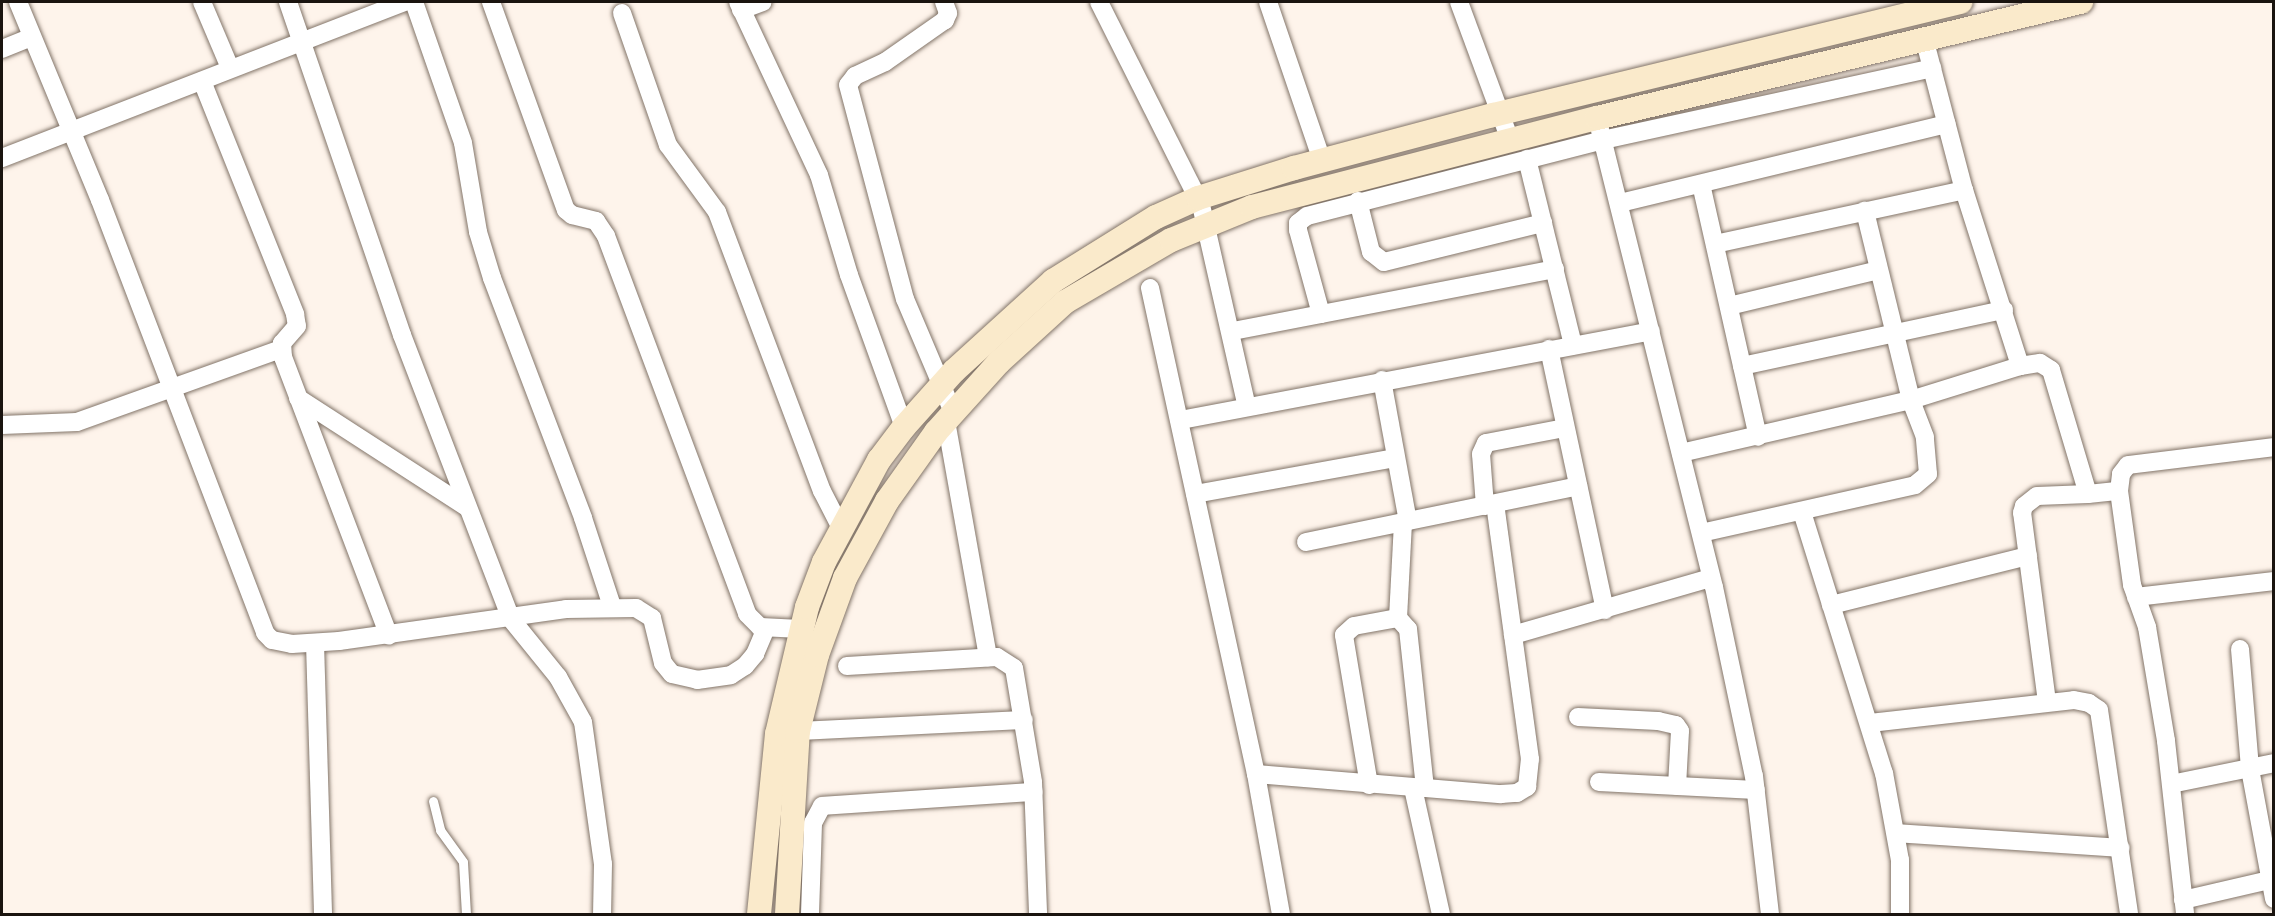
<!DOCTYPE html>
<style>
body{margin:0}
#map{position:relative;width:2275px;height:916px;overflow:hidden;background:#fef4eb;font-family:Quicksand,sans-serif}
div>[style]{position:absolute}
.roads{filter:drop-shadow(0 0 2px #827468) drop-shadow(0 0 2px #827468)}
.lane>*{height:9px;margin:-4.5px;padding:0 4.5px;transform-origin:4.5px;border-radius:4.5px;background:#fff}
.street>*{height:18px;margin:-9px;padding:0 9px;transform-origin:9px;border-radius:9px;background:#fff}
.secondary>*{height:24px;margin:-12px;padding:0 12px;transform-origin:12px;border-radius:12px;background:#faeacb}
span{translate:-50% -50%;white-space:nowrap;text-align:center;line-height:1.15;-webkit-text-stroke:6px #fff;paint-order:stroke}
.frame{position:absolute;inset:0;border:3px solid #1a140f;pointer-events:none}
</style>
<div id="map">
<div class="roads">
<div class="lane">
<div style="left:433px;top:801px;width:30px;rotate:76deg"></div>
<div style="left:440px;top:830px;width:39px;rotate:54deg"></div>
<div style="left:463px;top:862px;width:52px;rotate:86.7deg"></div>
</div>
<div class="street">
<div style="left:18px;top:2px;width:214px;rotate:67.5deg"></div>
<div style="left:100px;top:200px;width:463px;rotate:69.1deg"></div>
<div style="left:265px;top:633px;width:10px;rotate:45deg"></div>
<div style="left:272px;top:640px;width:20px;rotate:11deg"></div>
<div style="left:292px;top:644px;width:47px;rotate:-3.7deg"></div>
<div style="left:339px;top:641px;width:229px;rotate:-8deg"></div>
<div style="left:566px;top:609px;width:70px;rotate:-0.8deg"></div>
<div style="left:636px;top:608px;width:19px;rotate:32deg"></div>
<div style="left:652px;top:618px;width:46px;rotate:76.3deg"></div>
<div style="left:663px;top:663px;width:14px;rotate:51deg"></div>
<div style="left:672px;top:674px;width:26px;rotate:13deg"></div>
<div style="left:697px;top:680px;width:34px;rotate:-8deg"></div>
<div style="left:731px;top:675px;width:17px;rotate:-33deg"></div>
<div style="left:745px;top:666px;width:16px;rotate:-50deg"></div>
<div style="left:755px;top:654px;width:28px;rotate:-67deg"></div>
<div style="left:202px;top:2px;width:72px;rotate:67deg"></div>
<div style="left:288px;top:2px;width:352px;rotate:71.1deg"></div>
<div style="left:402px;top:335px;width:304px;rotate:69deg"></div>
<div style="left:511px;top:619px;width:75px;rotate:51deg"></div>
<div style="left:558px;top:677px;width:51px;rotate:60.9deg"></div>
<div style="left:583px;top:722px;width:143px;rotate:82deg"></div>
<div style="left:603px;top:864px;width:50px;rotate:91.1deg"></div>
<div style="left:414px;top:2px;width:149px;rotate:70.8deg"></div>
<div style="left:463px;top:143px;width:90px;rotate:80.4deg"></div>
<div style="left:478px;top:232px;width:48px;rotate:73.1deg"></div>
<div style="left:492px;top:278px;width:257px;rotate:69.2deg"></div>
<div style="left:583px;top:518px;width:93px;rotate:71.8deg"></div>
<div style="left:491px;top:2px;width:221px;rotate:70.2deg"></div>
<div style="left:566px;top:210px;width:8px;rotate:40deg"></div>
<div style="left:572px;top:215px;width:25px;rotate:14deg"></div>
<div style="left:596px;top:221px;width:18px;rotate:56deg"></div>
<div style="left:606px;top:236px;width:403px;rotate:69.5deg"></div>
<div style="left:747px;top:614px;width:18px;rotate:45deg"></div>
<div style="left:760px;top:627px;width:41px;rotate:2.8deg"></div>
<div style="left:738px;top:2px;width:191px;rotate:64.9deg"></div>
<div style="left:819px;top:175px;width:104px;rotate:73.3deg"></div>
<div style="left:849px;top:275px;width:162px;rotate:70.1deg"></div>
<div style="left:944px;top:2px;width:12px;rotate:70deg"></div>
<div style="left:948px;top:13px;width:8px;rotate:113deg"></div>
<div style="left:945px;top:20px;width:73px;rotate:145deg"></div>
<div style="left:885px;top:62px;width:33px;rotate:155deg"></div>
<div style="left:855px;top:76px;width:11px;rotate:128deg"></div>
<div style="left:848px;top:85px;width:221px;rotate:75.1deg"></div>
<div style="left:905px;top:299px;width:123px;rotate:67deg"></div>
<div style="left:1099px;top:2px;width:227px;rotate:63.3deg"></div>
<div style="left:1201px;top:205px;width:207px;rotate:77.2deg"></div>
<div style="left:1268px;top:2px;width:168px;rotate:71.2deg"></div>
<div style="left:1459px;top:2px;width:147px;rotate:69.7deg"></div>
<div style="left:741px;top:10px;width:23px;rotate:-20deg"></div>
<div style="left:622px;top:13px;width:140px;rotate:70.8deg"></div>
<div style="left:668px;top:145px;width:83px;rotate:53.8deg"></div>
<div style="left:717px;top:212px;width:298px;rotate:69.4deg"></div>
<div style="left:822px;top:491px;width:42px;rotate:62.8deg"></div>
<div style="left:1924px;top:38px;width:157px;rotate:75.3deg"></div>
<div style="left:1964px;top:190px;width:185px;rotate:72.3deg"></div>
<div style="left:2020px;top:366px;width:20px;rotate:-9deg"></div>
<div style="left:2040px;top:363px;width:13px;rotate:32deg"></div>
<div style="left:2051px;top:370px;width:129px;rotate:73.4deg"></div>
<div style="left:2088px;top:494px;width:31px;rotate:-6deg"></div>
<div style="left:2119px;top:491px;width:95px;rotate:82.1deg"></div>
<div style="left:2132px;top:585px;width:45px;rotate:70.3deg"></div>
<div style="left:2147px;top:627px;width:116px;rotate:80.5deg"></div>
<div style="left:2166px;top:741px;width:174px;rotate:83.7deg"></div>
<div style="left:2px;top:49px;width:32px;rotate:-22deg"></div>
<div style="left:202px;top:81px;width:251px;rotate:68.2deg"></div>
<div style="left:295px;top:314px;width:12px;rotate:81deg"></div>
<div style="left:297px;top:326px;width:23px;rotate:131deg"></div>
<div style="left:282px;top:343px;width:14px;rotate:86deg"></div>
<div style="left:283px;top:357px;width:298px;rotate:69.2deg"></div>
<div style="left:1597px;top:118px;width:483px;rotate:76deg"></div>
<div style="left:1714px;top:587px;width:193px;rotate:78.1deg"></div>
<div style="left:1754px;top:776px;width:139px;rotate:83.4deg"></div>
<div style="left:2px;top:158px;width:432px;rotate:-21.2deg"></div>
<div style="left:1527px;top:159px;width:192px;rotate:76.1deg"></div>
<div style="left:1701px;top:184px;width:259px;rotate:77.3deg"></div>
<div style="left:1358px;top:201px;width:53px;rotate:75.7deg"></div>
<div style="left:1371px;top:252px;width:16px;rotate:38deg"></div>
<div style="left:1384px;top:262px;width:164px;rotate:-13.8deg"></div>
<div style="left:1620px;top:203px;width:336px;rotate:-13.6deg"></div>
<div style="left:1715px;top:244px;width:255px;rotate:-12.2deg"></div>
<div style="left:1150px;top:288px;width:497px;rotate:77.7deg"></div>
<div style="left:1256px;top:774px;width:142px;rotate:79.9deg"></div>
<div style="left:1729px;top:306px;width:154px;rotate:-13.5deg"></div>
<div style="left:1321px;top:314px;width:87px;rotate:-105.3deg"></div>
<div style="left:1298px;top:230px;width:7px;rotate:-90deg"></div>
<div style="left:1298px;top:223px;width:11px;rotate:-38deg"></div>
<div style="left:1307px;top:216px;width:306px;rotate:-14.4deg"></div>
<div style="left:1603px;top:140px;width:337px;rotate:-12.3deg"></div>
<div style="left:1233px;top:331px;width:328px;rotate:-10.9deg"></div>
<div style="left:1549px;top:349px;width:267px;rotate:77.9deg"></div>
<div style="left:1742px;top:366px;width:268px;rotate:-12.1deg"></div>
<div style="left:1382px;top:380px;width:143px;rotate:79.6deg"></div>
<div style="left:298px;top:398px;width:202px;rotate:32.9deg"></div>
<div style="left:1181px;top:420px;width:478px;rotate:-10.7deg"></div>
<div style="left:946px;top:421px;width:240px;rotate:79.9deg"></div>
<div style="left:2px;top:425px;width:75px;rotate:-2.3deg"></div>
<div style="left:77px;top:422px;width:217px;rotate:-19.7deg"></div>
<div style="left:1681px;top:453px;width:236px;rotate:-13deg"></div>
<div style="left:1911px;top:400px;width:114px;rotate:-17.3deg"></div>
<div style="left:2119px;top:491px;width:17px;rotate:-83deg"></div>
<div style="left:2121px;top:474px;width:11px;rotate:-52deg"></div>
<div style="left:2128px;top:465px;width:147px;rotate:-7deg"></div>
<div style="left:1195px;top:494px;width:204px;rotate:-10.2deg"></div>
<div style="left:1485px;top:506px;width:52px;rotate:-94.4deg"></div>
<div style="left:1481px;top:454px;width:12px;rotate:-66deg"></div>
<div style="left:1486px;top:443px;width:80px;rotate:-10.8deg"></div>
<div style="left:1802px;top:512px;width:274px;rotate:72.6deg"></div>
<div style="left:1884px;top:773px;width:88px;rotate:79.6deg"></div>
<div style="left:1900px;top:860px;width:54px;rotate:90deg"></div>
<div style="left:1701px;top:533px;width:219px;rotate:-12.6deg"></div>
<div style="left:1915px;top:485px;width:17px;rotate:-40deg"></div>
<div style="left:1928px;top:474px;width:37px;rotate:-95deg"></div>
<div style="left:1925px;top:437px;width:40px;rotate:-111deg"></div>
<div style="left:1911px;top:400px;width:195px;rotate:-103.7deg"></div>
<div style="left:1306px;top:542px;width:278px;rotate:-11.6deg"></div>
<div style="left:2136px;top:597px;width:139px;rotate:-6.6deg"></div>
<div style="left:1831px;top:605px;width:203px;rotate:-14deg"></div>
<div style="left:1398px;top:618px;width:96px;rotate:-87deg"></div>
<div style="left:1513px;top:635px;width:206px;rotate:-16.1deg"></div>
<div style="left:315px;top:643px;width:271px;rotate:88.3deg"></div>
<div style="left:2240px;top:649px;width:120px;rotate:85.2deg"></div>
<div style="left:2250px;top:769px;width:132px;rotate:79.5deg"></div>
<div style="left:847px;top:666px;width:150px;rotate:-3.4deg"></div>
<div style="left:997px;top:657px;width:20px;rotate:33deg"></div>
<div style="left:1014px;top:668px;width:116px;rotate:80.5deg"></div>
<div style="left:1033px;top:782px;width:132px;rotate:87.8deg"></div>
<div style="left:2047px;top:702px;width:191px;rotate:-97.5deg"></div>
<div style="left:2022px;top:513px;width:7px;rotate:-74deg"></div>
<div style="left:2024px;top:506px;width:16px;rotate:-38deg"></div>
<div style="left:2037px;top:496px;width:51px;rotate:-2.2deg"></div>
<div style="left:1578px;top:717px;width:80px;rotate:2.9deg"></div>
<div style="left:1658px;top:721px;width:18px;rotate:13deg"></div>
<div style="left:1676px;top:725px;width:7px;rotate:56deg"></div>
<div style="left:1680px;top:731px;width:55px;rotate:93.1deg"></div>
<div style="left:1870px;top:723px;width:205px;rotate:-6.4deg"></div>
<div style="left:2074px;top:700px;width:15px;rotate:11deg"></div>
<div style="left:2089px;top:703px;width:12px;rotate:35deg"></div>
<div style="left:2099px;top:710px;width:206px;rotate:81.6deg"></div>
<div style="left:798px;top:731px;width:226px;rotate:-2.8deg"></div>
<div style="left:1256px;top:774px;width:246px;rotate:4.7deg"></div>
<div style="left:1501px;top:794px;width:16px;rotate:-4deg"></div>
<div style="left:1517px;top:793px;width:12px;rotate:-31deg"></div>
<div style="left:1527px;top:787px;width:28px;rotate:-84deg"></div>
<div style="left:1530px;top:759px;width:257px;rotate:-97.8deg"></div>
<div style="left:1599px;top:782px;width:157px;rotate:2.9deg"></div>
<div style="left:2171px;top:784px;width:105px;rotate:-11.5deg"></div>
<div style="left:1369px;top:785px;width:152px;rotate:-99.5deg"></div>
<div style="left:1344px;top:635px;width:13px;rotate:-42deg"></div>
<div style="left:1354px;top:626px;width:45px;rotate:-10.3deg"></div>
<div style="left:1398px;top:618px;width:15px;rotate:48deg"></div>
<div style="left:1408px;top:629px;width:160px;rotate:83.9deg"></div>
<div style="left:1413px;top:788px;width:129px;rotate:77.5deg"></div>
<div style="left:1896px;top:833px;width:225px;rotate:3.8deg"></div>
<div style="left:2183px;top:900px;width:93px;rotate:-13deg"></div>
<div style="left:810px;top:914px;width:91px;rotate:-88.1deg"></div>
<div style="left:813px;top:823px;width:19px;rotate:-62deg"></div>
<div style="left:822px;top:806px;width:212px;rotate:-3.8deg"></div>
</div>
<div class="secondary">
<div style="left:759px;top:914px;width:181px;rotate:-84.3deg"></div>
<div style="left:777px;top:734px;width:130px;rotate:-76.7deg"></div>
<div style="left:807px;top:607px;width:48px;rotate:-69.3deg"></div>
<div style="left:824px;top:562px;width:116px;rotate:-61.7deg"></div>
<div style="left:879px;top:460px;width:41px;rotate:-52.9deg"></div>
<div style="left:904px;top:427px;width:75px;rotate:-48.2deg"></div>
<div style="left:954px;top:371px;width:134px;rotate:-42.3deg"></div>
<div style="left:1053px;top:281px;width:121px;rotate:-31.9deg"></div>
<div style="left:1156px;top:217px;width:46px;rotate:-24.3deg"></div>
<div style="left:1198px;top:198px;width:101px;rotate:-17.4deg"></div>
<div style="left:1294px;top:168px;width:206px;rotate:-14.9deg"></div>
<div style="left:1493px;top:115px;width:481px;rotate:-13.6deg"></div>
<div style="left:787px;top:914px;width:183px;rotate:-86.6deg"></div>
<div style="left:798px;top:731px;width:78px;rotate:-76deg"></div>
<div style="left:817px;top:655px;width:82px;rotate:-70deg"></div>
<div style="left:845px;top:578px;width:88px;rotate:-61.4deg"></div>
<div style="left:887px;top:501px;width:85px;rotate:-54.6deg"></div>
<div style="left:936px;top:432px;width:94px;rotate:-48deg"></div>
<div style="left:999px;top:362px;width:89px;rotate:-42.3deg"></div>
<div style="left:1065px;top:302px;width:123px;rotate:-30.3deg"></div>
<div style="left:1171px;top:240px;width:87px;rotate:-22.2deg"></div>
<div style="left:1252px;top:207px;width:356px;rotate:-14.5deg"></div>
<div style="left:1597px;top:118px;width:498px;rotate:-13.5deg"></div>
</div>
</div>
<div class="frame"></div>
</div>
